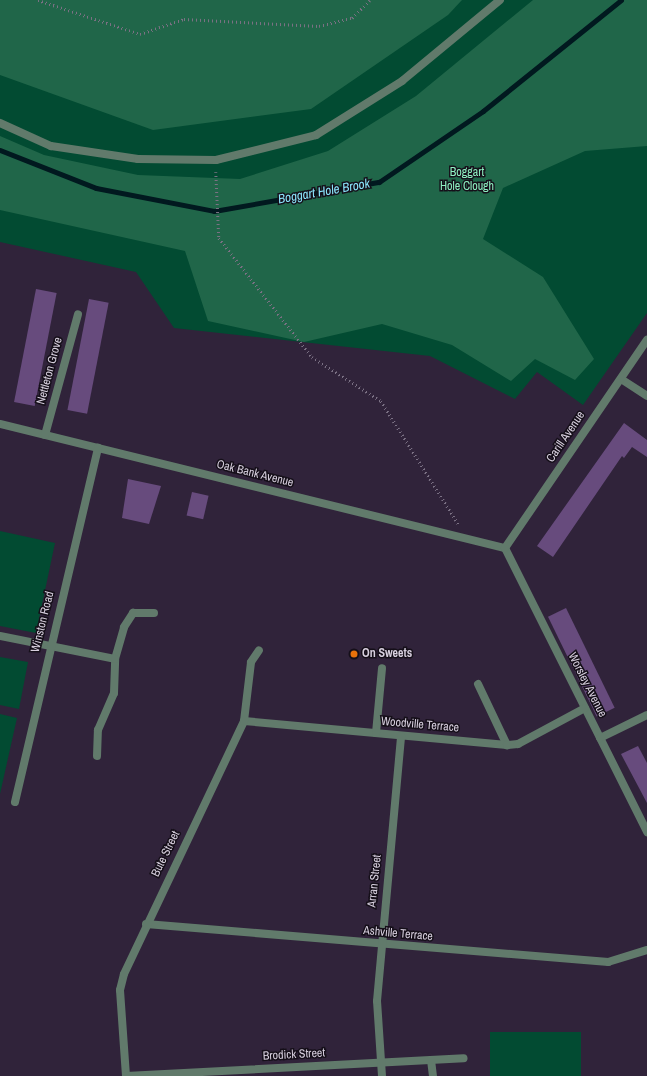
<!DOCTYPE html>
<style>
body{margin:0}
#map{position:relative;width:647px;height:1076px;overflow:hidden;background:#30233a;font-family:"Archivo Narrow",sans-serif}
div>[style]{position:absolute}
.green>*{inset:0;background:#024b32;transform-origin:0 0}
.forest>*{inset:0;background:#206649}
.stream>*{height:5px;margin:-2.5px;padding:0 2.5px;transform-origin:2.5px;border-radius:2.5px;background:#01191f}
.building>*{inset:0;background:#674b7d;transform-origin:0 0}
.path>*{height:2.5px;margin-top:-1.25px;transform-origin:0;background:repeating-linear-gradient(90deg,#7b7184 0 1px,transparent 0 4px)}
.lane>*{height:8px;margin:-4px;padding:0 4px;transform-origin:4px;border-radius:4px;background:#617a6b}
.street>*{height:8px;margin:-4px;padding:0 4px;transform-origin:4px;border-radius:4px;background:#617a6b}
.dots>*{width:11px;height:11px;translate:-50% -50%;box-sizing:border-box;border:2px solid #150f19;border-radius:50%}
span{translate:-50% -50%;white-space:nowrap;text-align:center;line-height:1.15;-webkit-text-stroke:3px #150f19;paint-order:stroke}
.park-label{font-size:12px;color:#8ef0c1}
.street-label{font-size:12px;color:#d7cfde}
.poi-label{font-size:12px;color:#d7cfde;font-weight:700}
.left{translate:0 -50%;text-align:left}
.water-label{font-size:13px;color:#8ae4fb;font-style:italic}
</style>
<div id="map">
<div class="green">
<div style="clip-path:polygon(0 0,647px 0,647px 313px,583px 405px,537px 372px,515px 399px,430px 356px,174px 328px,136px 272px,0 242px)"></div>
<div style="clip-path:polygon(0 531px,55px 543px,36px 633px,0 626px)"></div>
<div style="clip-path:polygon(0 657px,28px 662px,19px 709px,0 705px)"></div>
<div style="clip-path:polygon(0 714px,17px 718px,0 794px)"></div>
<div style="left:581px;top:1032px;width:44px;height:91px;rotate:90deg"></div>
</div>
<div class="forest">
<div style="clip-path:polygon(0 0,462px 0,448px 15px,311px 109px,153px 130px,0 75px)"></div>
<div style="clip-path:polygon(533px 0,647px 0,647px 146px,585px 151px,503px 188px,483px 239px,543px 277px,594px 359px,575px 380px,535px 359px,511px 381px,452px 345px,382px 324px,304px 342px,208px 321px,185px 251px,0 210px,0 136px,44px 155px,138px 175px,240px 179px,328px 151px,416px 96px)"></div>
</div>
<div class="stream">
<div style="left:0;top:150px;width:103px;rotate:21.6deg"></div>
<div style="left:96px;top:188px;width:120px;rotate:11deg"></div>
<div style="left:214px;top:211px;width:168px;rotate:-10deg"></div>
<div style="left:379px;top:182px;width:126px;rotate:-34.3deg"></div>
<div style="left:483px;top:111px;width:177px;rotate:-38.8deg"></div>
</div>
<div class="building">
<div style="left:36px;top:289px;width:21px;height:115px;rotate:11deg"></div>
<div style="left:89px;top:299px;width:20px;height:113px;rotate:11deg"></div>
<div style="clip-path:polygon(624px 423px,647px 440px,647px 457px,632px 447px,624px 458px,622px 456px,553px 557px,537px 546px)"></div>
<div style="clip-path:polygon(128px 479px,161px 486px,149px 524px,122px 518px)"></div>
<div style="left:192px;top:492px;width:17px;height:24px;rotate:13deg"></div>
<div style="left:566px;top:608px;width:111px;height:20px;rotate:64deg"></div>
<div style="clip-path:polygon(638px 746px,647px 763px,647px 803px,621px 754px)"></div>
</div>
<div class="path">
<div style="left:38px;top:0;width:108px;rotate:18.4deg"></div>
<div style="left:140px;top:34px;width:46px;rotate:-18.8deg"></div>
<div style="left:184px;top:19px;width:135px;rotate:3deg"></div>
<div style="left:319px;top:26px;width:34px;rotate:-14deg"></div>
<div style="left:352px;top:18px;width:25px;rotate:-45deg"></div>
<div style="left:216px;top:172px;width:66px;rotate:87.4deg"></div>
<div style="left:219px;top:238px;width:151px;rotate:52deg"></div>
<div style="left:312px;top:357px;width:82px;rotate:32.5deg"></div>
<div style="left:381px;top:401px;width:146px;rotate:57.8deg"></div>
</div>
<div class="lane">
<div style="left:0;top:123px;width:56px;rotate:24.3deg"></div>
<div style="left:51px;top:146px;width:88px;rotate:8.5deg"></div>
<div style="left:138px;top:159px;width:78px;rotate:0.7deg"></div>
<div style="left:216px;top:160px;width:103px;rotate:-14deg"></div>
<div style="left:316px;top:135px;width:102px;rotate:-32.1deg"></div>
<div style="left:402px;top:81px;width:127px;rotate:-39.6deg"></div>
<div style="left:478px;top:684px;width:68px;rotate:64.6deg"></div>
<div style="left:97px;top:756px;width:26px;rotate:-88deg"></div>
<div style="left:98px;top:730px;width:40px;rotate:-66.6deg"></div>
<div style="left:114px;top:693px;width:34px;rotate:-88deg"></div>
<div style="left:115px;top:659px;width:33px;rotate:-74deg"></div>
<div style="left:124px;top:627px;width:17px;rotate:-57deg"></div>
<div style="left:133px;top:613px;width:21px"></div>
<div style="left:431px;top:1060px;width:16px;rotate:83deg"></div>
</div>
<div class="street">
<div style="left:621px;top:379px;width:31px;rotate:33deg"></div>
<div style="left:0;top:424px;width:520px;rotate:13.8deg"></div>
<div style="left:45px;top:435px;width:125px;rotate:-74.7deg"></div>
<div style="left:505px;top:548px;width:318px;rotate:63.4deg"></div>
<div style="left:505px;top:548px;width:252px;rotate:-55.7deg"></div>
<div style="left:0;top:636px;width:117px;rotate:11.3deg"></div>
<div style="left:244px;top:721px;width:264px;rotate:5.2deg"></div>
<div style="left:507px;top:745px;width:11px;rotate:-5deg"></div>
<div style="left:518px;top:744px;width:76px;rotate:-28.2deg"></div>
<div style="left:376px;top:733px;width:65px;rotate:-84.7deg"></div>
<div style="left:600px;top:738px;width:52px;rotate:-26.1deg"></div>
<div style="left:15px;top:802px;width:364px;rotate:-76.8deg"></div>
<div style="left:146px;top:924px;width:464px;rotate:4.7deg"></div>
<div style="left:608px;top:962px;width:41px;rotate:-17.1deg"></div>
<div style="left:126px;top:1076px;width:86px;rotate:-94deg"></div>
<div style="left:120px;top:990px;width:16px;rotate:-76deg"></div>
<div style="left:124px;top:974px;width:280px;rotate:-64.6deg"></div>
<div style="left:244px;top:721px;width:59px;rotate:-83.2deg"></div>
<div style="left:251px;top:662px;width:14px;rotate:-56deg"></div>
<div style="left:126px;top:1076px;width:338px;rotate:-3deg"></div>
<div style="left:382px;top:1076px;width:75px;rotate:-93.8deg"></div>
<div style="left:377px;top:1001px;width:266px;rotate:-84.8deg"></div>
</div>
<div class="dots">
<div style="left:354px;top:654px;background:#e8710a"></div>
</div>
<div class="park-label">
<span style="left:467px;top:180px">Boggart<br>Hole Clough</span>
</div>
<div class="street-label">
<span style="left:50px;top:371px;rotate:-75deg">Nettleton Grove</span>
<span style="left:566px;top:437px;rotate:-56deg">Carill Avenue</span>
<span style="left:255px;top:474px;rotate:14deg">Oak Bank Avenue</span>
<span style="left:43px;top:622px;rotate:-76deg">Winston Road</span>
<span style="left:587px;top:685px;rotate:63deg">Worsley Avenue</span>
<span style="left:420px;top:725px;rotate:5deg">Woodville Terrace</span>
<span style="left:166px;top:854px;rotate:-64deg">Bute Street</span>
<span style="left:375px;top:881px;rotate:-84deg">Arran Street</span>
<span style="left:398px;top:934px;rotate:5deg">Ashville Terrace</span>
<span style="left:294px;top:1055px;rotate:-3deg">Brodick Street</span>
</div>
<div class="poi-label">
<span class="left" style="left:362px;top:654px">On Sweets</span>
</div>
<div class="water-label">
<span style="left:324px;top:192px;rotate:-10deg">Boggart Hole Brook</span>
</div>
</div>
